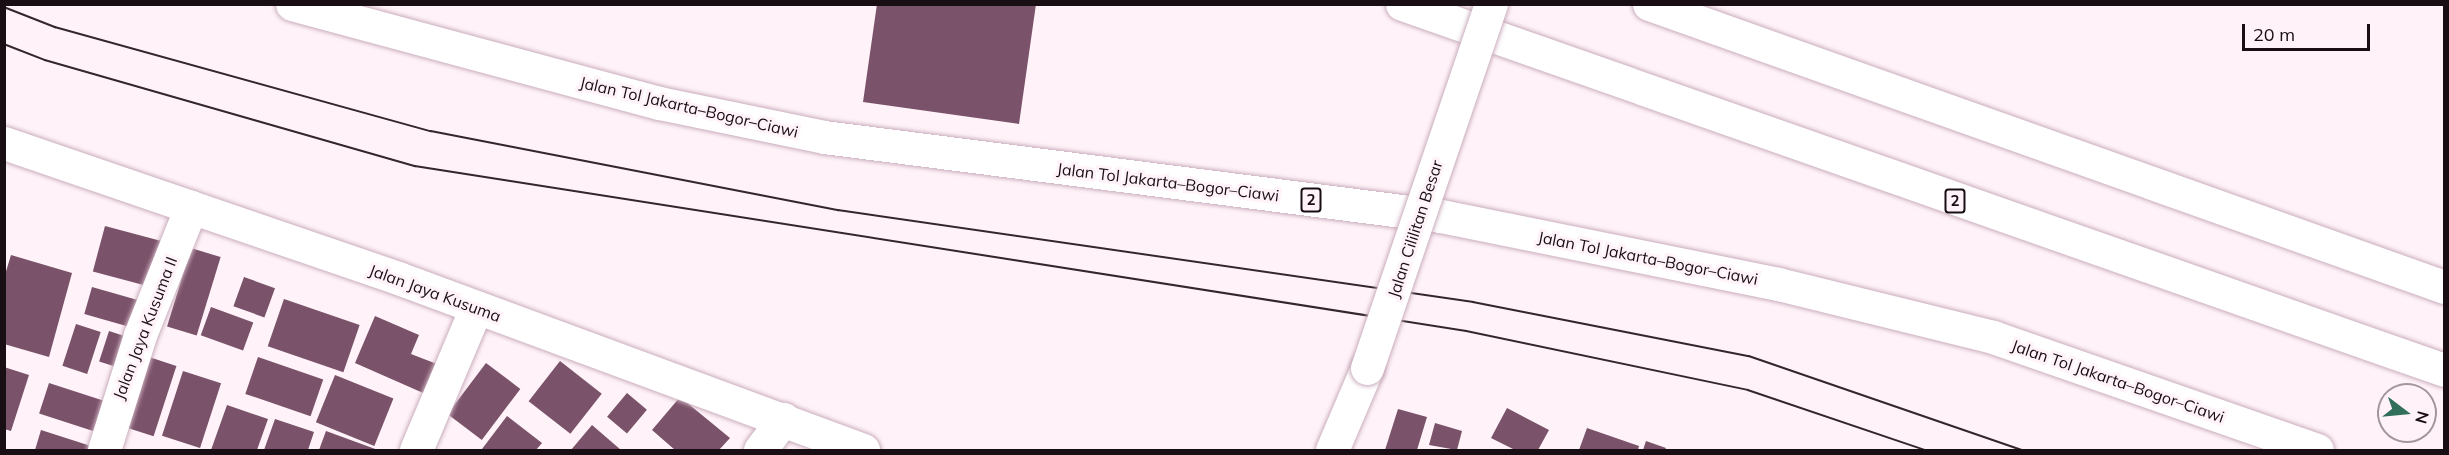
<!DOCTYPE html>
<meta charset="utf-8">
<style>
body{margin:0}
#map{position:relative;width:2449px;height:455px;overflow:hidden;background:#fff3f9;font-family:Mulish,sans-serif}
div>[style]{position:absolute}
.building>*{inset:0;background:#7a5269;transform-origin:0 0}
.roads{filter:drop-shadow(0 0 2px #caadbd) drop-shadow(0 0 2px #caadbd)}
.street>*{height:33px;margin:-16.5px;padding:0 16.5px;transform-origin:16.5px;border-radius:16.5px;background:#fff}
.secondary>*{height:33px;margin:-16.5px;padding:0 16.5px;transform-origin:16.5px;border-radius:16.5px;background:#fff}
.highway>*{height:33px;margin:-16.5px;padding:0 16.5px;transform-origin:16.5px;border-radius:16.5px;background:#fff}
.tram>*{height:1.5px;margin:-0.75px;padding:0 0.75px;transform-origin:0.75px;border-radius:0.75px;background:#31272d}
.bridges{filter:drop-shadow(0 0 2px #caadbd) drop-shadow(0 0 2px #caadbd)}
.secondary-bridge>*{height:33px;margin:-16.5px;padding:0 16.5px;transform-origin:16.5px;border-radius:16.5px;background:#fff}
span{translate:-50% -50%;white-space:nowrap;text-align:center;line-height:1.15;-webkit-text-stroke:6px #fff3f9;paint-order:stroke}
.shield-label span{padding:2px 4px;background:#fff3f9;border:2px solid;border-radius:4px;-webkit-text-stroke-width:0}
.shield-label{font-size:15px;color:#180e14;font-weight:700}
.street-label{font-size:16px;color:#180e14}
.frame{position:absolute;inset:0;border:6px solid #180e14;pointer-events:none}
.north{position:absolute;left:2377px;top:383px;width:60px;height:60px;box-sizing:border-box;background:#fff3f9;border:2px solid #a3979d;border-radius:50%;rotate:106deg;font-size:16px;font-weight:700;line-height:24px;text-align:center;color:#180e14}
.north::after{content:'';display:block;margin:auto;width:21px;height:27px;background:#316f5b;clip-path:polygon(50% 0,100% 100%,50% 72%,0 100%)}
.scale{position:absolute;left:2242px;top:24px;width:128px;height:27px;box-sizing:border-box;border:3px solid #180e14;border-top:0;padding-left:8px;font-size:18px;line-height:21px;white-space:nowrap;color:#180e14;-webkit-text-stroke:4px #fff3f9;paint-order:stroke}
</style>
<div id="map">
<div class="building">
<div style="clip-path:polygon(877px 4px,1036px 4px,1019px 124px,863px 102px)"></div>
<div style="left:105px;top:226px;width:65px;height:47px;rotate:15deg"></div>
<div style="left:191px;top:248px;width:31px;height:82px;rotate:17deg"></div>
<div style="clip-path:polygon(11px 255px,72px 273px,49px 357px,4px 344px,4px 278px)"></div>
<div style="left:244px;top:277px;width:33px;height:31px;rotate:20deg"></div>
<div style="left:92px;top:287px;width:52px;height:28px;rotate:16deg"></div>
<div style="left:284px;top:299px;width:80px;height:50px;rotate:19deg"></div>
<div style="left:211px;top:307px;width:45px;height:30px;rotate:20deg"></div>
<div style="clip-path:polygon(375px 316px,419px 335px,411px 354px,442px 366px,430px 396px,355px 363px)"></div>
<div style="left:76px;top:324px;width:26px;height:44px;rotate:18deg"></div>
<div style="left:109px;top:331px;width:20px;height:32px;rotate:18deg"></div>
<div style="left:146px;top:356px;width:32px;height:74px;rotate:18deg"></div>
<div style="left:258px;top:357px;width:69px;height:39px;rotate:19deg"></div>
<div style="left:560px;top:361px;width:53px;height:51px;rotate:38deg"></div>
<div style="left:486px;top:363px;width:43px;height:64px;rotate:37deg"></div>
<div style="clip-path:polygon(4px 367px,29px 375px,11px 431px,4px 429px)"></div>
<div style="left:183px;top:371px;width:40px;height:68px;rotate:18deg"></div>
<div style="left:335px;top:375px;width:63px;height:51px;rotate:22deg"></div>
<div style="left:49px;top:383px;width:60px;height:32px;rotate:18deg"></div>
<div style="left:627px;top:393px;width:26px;height:31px;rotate:40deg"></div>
<div style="clip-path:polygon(680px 397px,730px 438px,719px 450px,675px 450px,652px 430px)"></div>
<div style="clip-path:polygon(227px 405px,268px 419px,257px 450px,211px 450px)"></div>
<div style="clip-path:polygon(1507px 408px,1549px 430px,1538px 450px,1515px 450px,1491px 438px)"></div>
<div style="clip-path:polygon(1398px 409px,1427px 417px,1417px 450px,1385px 450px)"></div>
<div style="clip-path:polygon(507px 416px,542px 443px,536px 450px,482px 449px)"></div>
<div style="clip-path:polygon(275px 419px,314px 432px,308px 450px,264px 450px)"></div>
<div style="clip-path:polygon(1435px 423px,1462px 431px,1457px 450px,1429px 445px)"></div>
<div style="clip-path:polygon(592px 425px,621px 450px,571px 450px)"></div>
<div style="clip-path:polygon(1587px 428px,1639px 446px,1638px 450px,1579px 450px)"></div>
<div style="clip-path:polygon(41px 430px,97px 448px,97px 450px,35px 450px)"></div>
<div style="clip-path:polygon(326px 431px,378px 450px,319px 450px)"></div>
<div style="clip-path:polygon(1646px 441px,1666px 448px,1665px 450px,1643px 450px)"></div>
</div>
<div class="roads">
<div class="street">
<div style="left:4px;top:143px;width:416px;rotate:18.9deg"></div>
<div style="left:398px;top:278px;width:496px;rotate:20.3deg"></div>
<div style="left:104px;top:450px;width:121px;rotate:-72.6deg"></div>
<div style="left:140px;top:335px;width:138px;rotate:-68.3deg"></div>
<div style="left:416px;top:450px;width:154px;rotate:-67.1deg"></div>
<div style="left:760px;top:450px;width:39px;rotate:-53deg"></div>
</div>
<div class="secondary">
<div style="left:1332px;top:450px;width:89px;rotate:-66.9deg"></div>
</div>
<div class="highway">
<div style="left:292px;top:4px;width:380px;rotate:15.1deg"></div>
<div style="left:659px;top:103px;width:168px;rotate:11.6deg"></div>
<div style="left:824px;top:137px;width:622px;rotate:7.3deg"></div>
<div style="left:1441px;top:216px;width:344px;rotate:11.4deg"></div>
<div style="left:1778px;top:284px;width:221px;rotate:13.8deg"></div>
<div style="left:1993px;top:337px;width:343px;rotate:19.2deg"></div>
<div style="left:1402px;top:4px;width:1104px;rotate:19.35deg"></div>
<div style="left:1649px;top:4px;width:844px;rotate:19.59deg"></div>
</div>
</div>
<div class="tram">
<div style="left:4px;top:7px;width:55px;rotate:21.4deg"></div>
<div style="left:55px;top:27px;width:390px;rotate:15.5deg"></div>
<div style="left:431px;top:131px;width:415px;rotate:11deg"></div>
<div style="left:838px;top:210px;width:642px;rotate:8.24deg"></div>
<div style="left:1473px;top:302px;width:281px;rotate:11.1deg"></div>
<div style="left:1749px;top:356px;width:289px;rotate:19deg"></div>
<div style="left:4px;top:44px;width:44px;rotate:21.3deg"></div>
<div style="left:45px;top:60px;width:385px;rotate:16deg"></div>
<div style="left:415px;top:166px;width:1064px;rotate:8.92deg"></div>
<div style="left:1466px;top:331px;width:288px;rotate:11.8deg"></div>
<div style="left:1748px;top:390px;width:187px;rotate:18.7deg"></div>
</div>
<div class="bridges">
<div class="secondary-bridge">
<div style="left:1367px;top:368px;width:385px;rotate:-71.2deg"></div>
</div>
</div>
<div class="shield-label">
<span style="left:1311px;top:200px">2</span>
<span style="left:1955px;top:201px">2</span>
</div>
<div class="street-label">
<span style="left:689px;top:107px;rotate:13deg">Jalan Tol Jakarta–Bogor–Ciawi</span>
<span style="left:1168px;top:182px;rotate:7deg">Jalan Tol Jakarta–Bogor–Ciawi</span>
<span style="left:1415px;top:229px;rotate:-72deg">Jalan Cililitan Besar</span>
<span style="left:1648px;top:258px;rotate:11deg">Jalan Tol Jakarta–Bogor–Ciawi</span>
<span style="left:435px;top:293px;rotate:20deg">Jalan Jaya Kusuma</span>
<span style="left:145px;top:328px;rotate:-69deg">Jalan Jaya Kusuma II</span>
<span style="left:2118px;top:381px;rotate:19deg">Jalan Tol Jakarta–Bogor–Ciawi</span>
</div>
<div class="frame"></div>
<div class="north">N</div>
<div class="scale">20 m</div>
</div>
